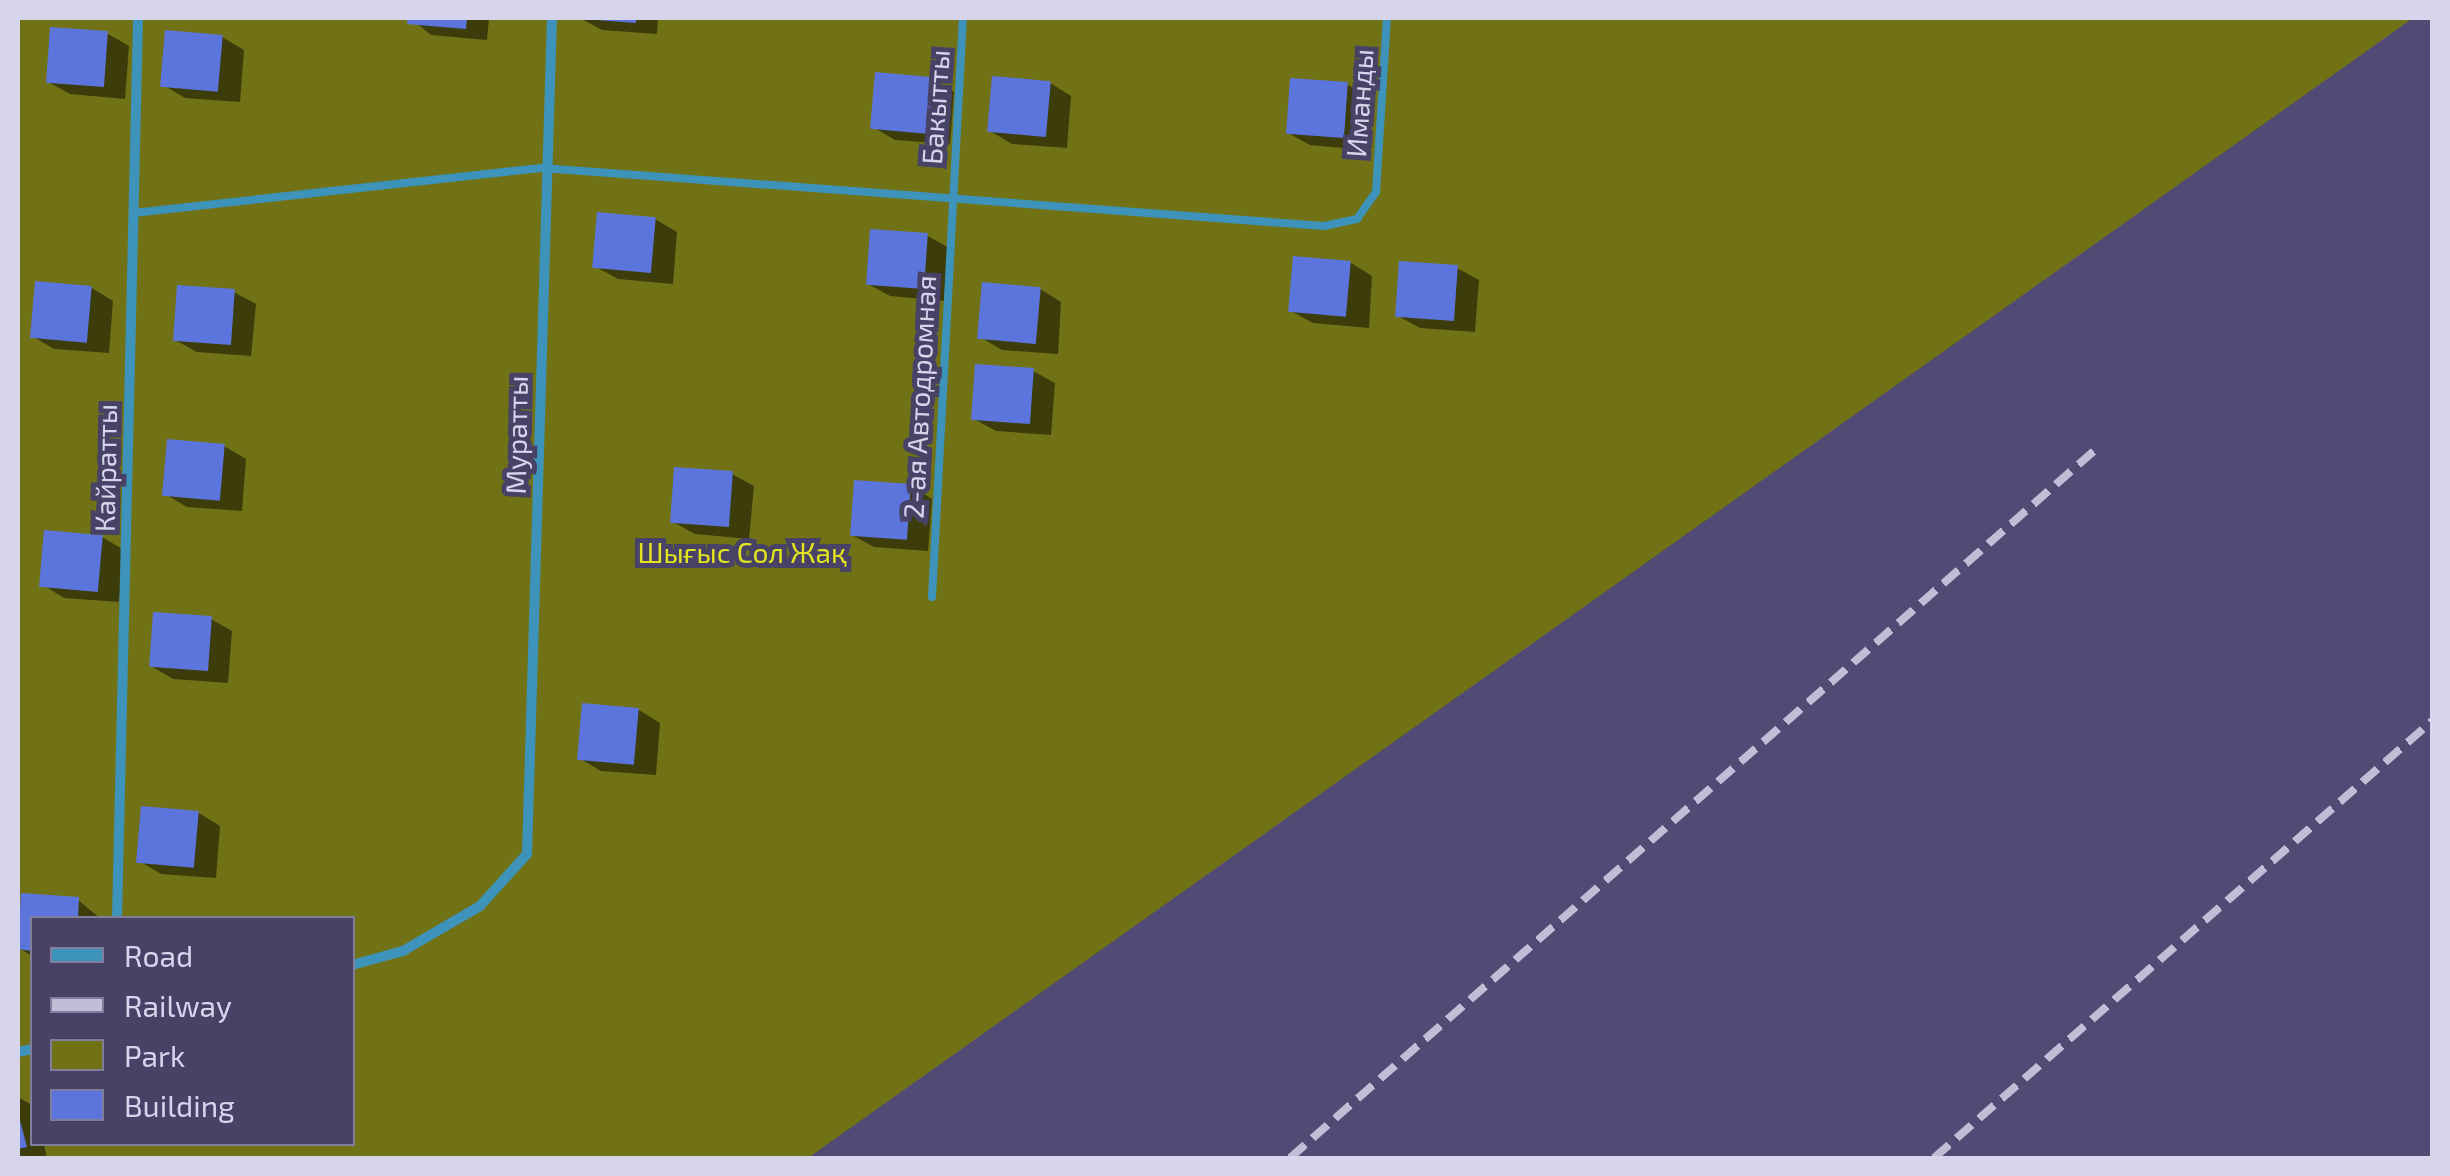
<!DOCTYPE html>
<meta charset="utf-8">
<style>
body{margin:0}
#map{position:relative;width:2450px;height:1176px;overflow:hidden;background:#474266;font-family:"Exo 2",sans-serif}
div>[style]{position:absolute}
.built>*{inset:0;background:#514a75}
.green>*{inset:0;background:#717216}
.shadow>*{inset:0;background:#0007}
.building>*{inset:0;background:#5c75dd;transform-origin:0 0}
.service>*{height:8px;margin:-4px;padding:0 4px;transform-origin:4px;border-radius:4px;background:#3d93b9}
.minor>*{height:10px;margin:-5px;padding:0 5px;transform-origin:5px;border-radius:5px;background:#3d93b9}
.rail>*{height:8px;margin-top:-4px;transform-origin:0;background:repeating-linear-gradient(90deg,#c0bdd6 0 20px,transparent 0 30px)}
span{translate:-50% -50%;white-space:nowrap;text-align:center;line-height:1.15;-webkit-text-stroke:10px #474266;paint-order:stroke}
.street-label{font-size:28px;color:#d7d5ec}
.park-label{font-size:28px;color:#e2e51e}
.frame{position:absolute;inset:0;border:20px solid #d7d5ec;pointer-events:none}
.legend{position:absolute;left:30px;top:916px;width:325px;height:230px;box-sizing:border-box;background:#474266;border:2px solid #817d9c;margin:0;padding:12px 18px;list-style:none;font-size:30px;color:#d7d5ec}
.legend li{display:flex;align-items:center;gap:20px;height:50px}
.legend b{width:50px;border:2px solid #817d9c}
</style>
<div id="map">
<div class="built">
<div style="clip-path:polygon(1916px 18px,2432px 18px,2432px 1158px,764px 1158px)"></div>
</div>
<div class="green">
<div style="clip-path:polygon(evenodd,18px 18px,2413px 18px,808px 1158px,18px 1158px,18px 18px,32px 918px,352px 918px,352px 1144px,32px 1144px,32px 918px)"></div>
</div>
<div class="shadow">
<div style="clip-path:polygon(410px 18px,489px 18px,487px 40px,431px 35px)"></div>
<div style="clip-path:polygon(580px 18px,658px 18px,657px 34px,602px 30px)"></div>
<div style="clip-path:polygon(108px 34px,129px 46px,125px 99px,70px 94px,48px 82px)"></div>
<div style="clip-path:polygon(222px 37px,244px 50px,240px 102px,185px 98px,163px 85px)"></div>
<div style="clip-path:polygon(933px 79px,954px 92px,950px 144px,895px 140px,873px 127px)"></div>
<div style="clip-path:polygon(1050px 83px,1071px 96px,1067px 148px,1012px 144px,990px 131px)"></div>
<div style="clip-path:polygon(1348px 85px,1369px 97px,1365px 150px,1310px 145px,1288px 133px)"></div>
<div style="clip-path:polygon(655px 219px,677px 232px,673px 284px,618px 279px,596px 267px)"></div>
<div style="clip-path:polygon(928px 236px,949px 248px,945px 301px,890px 296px,868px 284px)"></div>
<div style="clip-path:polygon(1351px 263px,1372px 276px,1369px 328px,1313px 323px,1291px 311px)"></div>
<div style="clip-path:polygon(1457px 268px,1479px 280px,1475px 332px,1420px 328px,1398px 316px)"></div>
<div style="clip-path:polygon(92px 288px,113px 301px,109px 353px,54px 349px,32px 336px)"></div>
<div style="clip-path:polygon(1040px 289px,1061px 302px,1058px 354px,1002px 350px,980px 337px)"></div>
<div style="clip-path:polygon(234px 292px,256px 304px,251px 356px,197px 352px,175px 340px)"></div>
<div style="clip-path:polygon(1033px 371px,1055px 383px,1051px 435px,996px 431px,974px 419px)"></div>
<div style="clip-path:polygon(224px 446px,246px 459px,242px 511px,187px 507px,165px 494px)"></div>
<div style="clip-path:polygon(732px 474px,754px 486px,749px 539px,695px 534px,673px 522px)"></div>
<div style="clip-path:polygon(911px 486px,932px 499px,928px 551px,874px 547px,852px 535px)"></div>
<div style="clip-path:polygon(102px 537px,124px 550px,119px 602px,64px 598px,43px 585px)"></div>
<div style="clip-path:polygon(211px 619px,232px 631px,228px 683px,173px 679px,151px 666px)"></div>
<div style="clip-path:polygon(639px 710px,660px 723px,656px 775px,601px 771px,579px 758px)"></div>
<div style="clip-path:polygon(199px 813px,220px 826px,216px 878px,161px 874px,139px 861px)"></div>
<div style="clip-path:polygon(23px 896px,78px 900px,100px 918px,32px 918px,32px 956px,19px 948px)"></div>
<div style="clip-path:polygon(18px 1097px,32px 1105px,32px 1144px,44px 1144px,47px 1158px,18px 1158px)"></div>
</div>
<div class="building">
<div style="clip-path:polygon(408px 18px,467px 18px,466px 29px,407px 24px)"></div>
<div style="clip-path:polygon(596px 18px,636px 18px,636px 23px,596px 20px)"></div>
<div style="left:50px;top:27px;width:58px;height:56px;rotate:4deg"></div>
<div style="left:165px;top:30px;width:58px;height:57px;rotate:5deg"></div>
<div style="left:875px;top:72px;width:59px;height:57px;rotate:5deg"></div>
<div style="left:992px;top:76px;width:59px;height:56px;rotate:5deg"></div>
<div style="left:1290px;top:78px;width:58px;height:56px;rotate:4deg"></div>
<div style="left:597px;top:212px;width:59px;height:56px;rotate:5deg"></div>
<div style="left:870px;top:229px;width:58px;height:56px;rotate:4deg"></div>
<div style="left:1293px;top:256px;width:58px;height:56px;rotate:5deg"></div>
<div style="left:1399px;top:261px;width:59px;height:56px;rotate:4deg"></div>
<div style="left:35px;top:281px;width:57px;height:57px;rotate:5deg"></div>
<div style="left:982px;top:282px;width:59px;height:57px;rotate:5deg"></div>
<div style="left:177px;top:285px;width:58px;height:56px;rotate:4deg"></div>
<div style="left:975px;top:364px;width:59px;height:56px;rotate:4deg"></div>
<div style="left:167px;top:439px;width:58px;height:57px;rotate:5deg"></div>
<div style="left:674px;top:467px;width:59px;height:56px;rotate:4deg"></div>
<div style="left:854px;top:480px;width:57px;height:56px;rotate:4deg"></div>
<div style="left:44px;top:530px;width:59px;height:57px;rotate:5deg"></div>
<div style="left:153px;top:612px;width:59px;height:55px;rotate:4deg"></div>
<div style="left:582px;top:703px;width:57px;height:57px;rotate:5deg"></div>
<div style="left:141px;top:806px;width:58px;height:57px;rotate:5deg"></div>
<div style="clip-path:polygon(21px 893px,79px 897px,78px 918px,32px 918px,32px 951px,18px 949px)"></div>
<div style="clip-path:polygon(18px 1113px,27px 1147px,18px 1149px)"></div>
</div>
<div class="service">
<div style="left:133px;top:213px;width:411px;rotate:-6.3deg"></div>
<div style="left:542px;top:168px;width:784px;rotate:4.24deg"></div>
<div style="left:1324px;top:226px;width:34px;rotate:-12deg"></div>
<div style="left:1357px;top:219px;width:33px;rotate:-55deg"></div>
<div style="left:1376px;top:192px;width:174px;rotate:-86.4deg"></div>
<div style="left:932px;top:597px;width:580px;rotate:-86.94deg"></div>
</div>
<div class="minor">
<div style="left:117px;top:918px;width:900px;rotate:-88.66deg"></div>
<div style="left:352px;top:965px;width:53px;rotate:-15.4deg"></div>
<div style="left:403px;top:951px;width:89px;rotate:-30.3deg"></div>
<div style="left:480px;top:906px;width:70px;rotate:-47.9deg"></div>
<div style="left:527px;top:854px;width:836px;rotate:-88.29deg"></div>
<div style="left:18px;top:1052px;width:14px;rotate:-12deg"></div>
</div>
<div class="rail">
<div style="left:1290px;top:1158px;width:1072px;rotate:-41.33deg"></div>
<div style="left:1934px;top:1158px;width:663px;rotate:-41.27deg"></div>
</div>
<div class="street-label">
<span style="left:1359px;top:103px;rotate:-86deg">Иманды</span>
<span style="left:935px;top:107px;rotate:-86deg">Бакытты</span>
<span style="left:919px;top:397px;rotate:-87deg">2-ая Автодромная</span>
<span style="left:516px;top:435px;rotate:-89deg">Муратты</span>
<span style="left:105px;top:468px;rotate:-89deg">Кайратты</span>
</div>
<div class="park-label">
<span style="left:742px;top:552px">Шығыс Сол Жақ</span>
</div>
<div class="frame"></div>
<ul class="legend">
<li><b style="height:12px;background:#3d93b9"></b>Road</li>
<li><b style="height:12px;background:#c0bdd6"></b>Railway</li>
<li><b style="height:28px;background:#717216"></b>Park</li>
<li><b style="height:28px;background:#5c75dd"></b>Building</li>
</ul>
</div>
